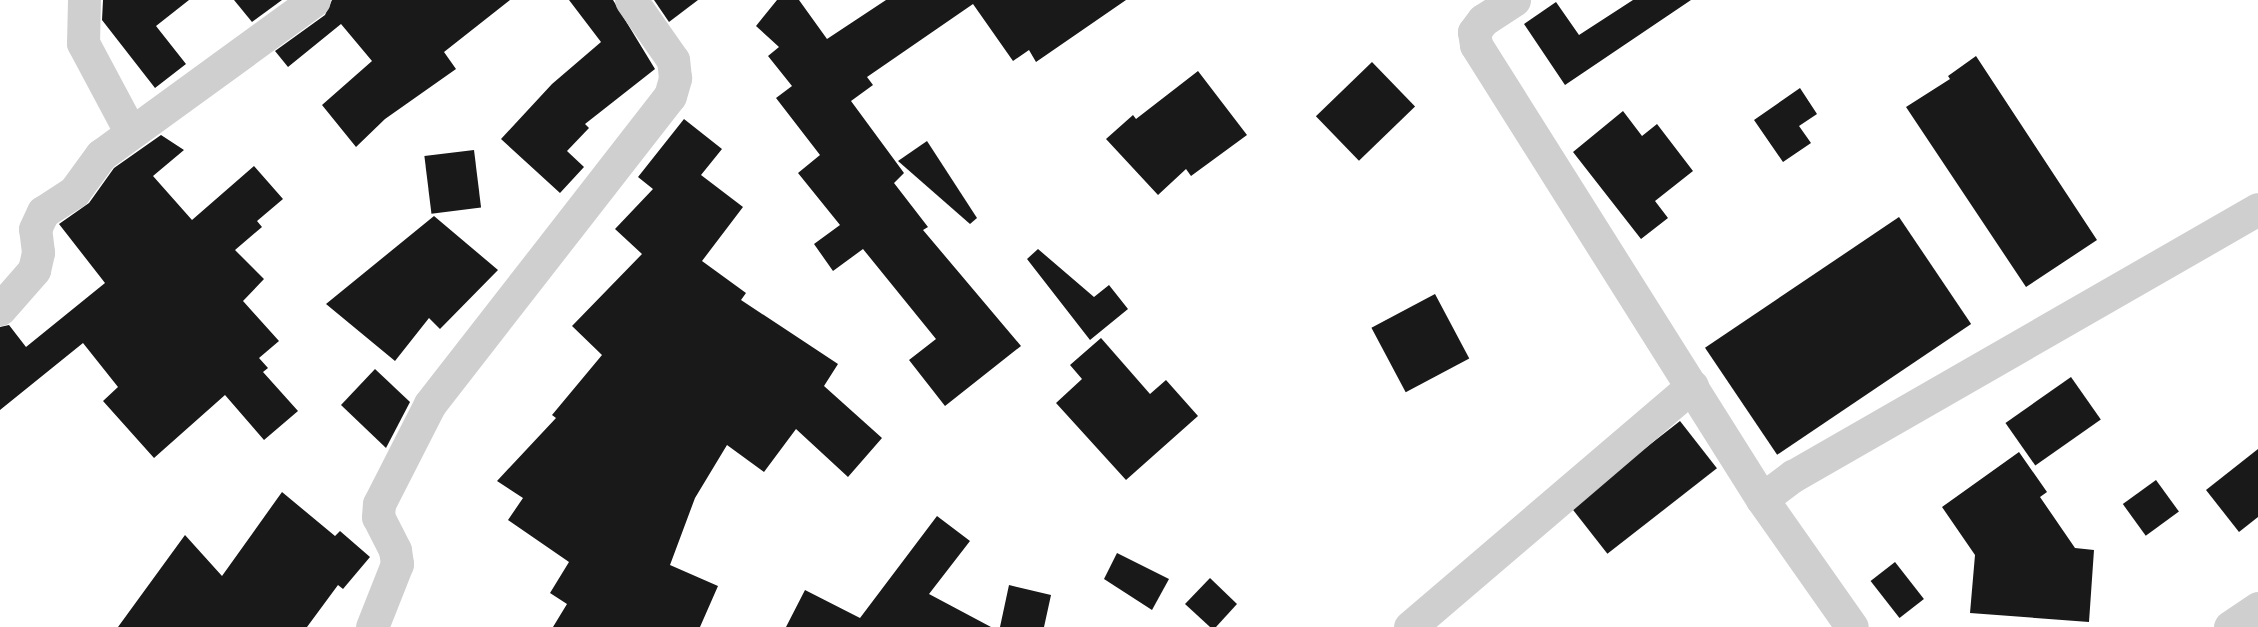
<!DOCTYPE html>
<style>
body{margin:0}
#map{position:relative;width:2258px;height:627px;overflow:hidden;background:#fff;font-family:"PT Sans Narrow",sans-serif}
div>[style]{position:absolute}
.building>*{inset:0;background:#191919;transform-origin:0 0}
.minor>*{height:33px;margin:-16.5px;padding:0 16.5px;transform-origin:16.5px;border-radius:16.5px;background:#cfcfcf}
span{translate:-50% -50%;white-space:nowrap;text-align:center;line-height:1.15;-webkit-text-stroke:6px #fff;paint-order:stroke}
</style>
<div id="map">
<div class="building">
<div style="clip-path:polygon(103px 0,189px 0,156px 26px,186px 64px,155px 88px,102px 20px)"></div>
<div style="clip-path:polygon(234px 0,282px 0,252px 22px)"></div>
<div style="clip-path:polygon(332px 0,510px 0,444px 52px,456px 69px,385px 119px,356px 147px,322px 105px,372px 61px,341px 24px,288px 67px,275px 51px,325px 15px)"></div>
<div style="clip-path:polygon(569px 0,613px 0,655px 69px,585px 124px,589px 128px,567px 151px,584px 167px,560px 193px,501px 139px,552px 84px,601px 42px)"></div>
<div style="clip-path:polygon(654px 0,698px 0,669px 22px)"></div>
<div style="clip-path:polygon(777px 0,799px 0,827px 39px,886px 0,1126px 0,1036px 62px,1029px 50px,1013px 61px,973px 4px,867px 77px,873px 85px,851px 101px,904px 173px,894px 183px,928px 227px,923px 230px,1021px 346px,945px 406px,909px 360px,936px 339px,863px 249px,833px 271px,814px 244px,840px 225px,798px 173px,820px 155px,776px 98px,792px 86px,768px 56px,779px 47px,756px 26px)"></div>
<div style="clip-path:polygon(1633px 0,1691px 0,1565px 85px,1524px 24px,1556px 2px,1579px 35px)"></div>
<div style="clip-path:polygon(1976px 56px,2097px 240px,2026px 287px,1906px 107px,1950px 79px,1948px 76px)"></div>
<div style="left:1372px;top:62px;width:62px;height:78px;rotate:46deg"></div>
<div style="clip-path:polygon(1198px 71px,1247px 135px,1191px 176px,1186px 169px,1158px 195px,1106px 139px,1133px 115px,1136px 119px)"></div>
<div style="clip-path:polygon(1800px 88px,1817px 114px,1799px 126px,1811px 143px,1783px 162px,1754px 120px)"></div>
<div style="clip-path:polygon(1623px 111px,1642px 136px,1657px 124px,1693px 171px,1655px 201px,1668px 218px,1641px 239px,1573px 152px)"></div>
<div style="clip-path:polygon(684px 119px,722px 149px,701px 175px,743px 207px,702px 261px,746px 293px,741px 300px,838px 364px,824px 386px,882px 438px,848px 477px,796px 429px,764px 472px,727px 445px,695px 498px,670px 565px,718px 586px,700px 627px,553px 627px,567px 604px,550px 593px,569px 562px,508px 520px,523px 498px,497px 481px,556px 418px,552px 415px,602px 355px,572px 326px,642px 254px,615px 229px,653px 189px,638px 177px)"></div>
<div style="clip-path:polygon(161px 135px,184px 150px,153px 176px,192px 220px,254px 166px,283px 199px,257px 221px,262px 227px,235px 250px,264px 279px,243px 301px,279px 341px,259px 358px,268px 368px,263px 372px,298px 411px,264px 440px,225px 395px,154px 458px,103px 401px,118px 387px,83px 343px,0 410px,0 327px,9px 325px,26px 347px,105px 283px,59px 224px,89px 203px,114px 168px)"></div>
<div style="clip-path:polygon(927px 141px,977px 218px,970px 224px,898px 161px)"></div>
<div style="left:474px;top:150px;width:58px;height:50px;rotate:83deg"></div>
<div style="clip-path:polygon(434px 216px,498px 270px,440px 329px,429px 318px,395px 361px,326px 304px)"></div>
<div style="left:1899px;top:217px;width:129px;height:234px;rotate:56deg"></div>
<div style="clip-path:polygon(1038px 249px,1094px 297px,1109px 285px,1128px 309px,1090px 340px,1027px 259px)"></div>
<div style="left:1435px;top:294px;width:73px;height:72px;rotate:62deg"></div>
<div style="clip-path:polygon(1101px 338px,1150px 394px,1166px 380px,1198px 416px,1126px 480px,1056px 403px,1082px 379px,1070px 365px)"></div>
<div style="clip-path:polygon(375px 369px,410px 402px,386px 448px,341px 405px)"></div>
<div style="left:2071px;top:377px;width:52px;height:80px;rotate:55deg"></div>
<div style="left:1680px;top:421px;width:60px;height:139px;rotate:52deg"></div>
<div style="clip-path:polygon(2258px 449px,2258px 517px,2239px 532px,2206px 490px)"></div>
<div style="clip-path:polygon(2019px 452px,2047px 492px,2040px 497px,2075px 548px,2094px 550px,2089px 622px,1970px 613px,1975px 555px,1942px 507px)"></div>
<div style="left:2156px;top:480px;width:39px;height:41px;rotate:54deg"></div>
<div style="clip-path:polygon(282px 492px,335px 536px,340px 531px,370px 557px,343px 589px,338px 585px,307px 627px,118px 627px,185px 535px,222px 576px)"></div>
<div style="clip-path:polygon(937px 516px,970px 541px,929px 594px,991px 627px,786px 627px,805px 590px,860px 618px)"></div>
<div style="clip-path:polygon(1117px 553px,1169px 579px,1152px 610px,1104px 579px)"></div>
<div style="left:1895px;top:562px;width:47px;height:31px;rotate:52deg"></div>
<div style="clip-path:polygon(1210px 578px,1237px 604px,1216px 627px,1210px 627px,1185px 604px)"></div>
<div style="clip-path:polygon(1009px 585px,1051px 595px,1044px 627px,1000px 627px)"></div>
</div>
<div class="minor">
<div style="left:84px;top:0;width:43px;rotate:91.3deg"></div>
<div style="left:83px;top:43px;width:100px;rotate:61.9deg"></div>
<div style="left:1514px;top:0;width:37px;rotate:147deg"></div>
<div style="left:1483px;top:20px;width:15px;rotate:127deg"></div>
<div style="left:1474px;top:32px;width:13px;rotate:81deg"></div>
<div style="left:1476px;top:45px;width:537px;rotate:57.79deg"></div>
<div style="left:1762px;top:499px;width:156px;rotate:54.9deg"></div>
<div style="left:0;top:309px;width:52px;rotate:-48.9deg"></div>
<div style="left:34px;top:270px;width:18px;rotate:-77deg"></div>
<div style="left:38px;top:252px;width:23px;rotate:-97deg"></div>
<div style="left:35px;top:229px;width:19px;rotate:-65deg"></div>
<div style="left:43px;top:212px;width:37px;rotate:-33deg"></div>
<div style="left:74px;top:192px;width:46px;rotate:-53.9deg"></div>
<div style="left:101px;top:155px;width:263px;rotate:-36deg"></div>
<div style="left:1762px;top:499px;width:39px;rotate:-37deg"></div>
<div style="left:1793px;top:476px;width:536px;rotate:-29.86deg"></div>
<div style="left:372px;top:627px;width:68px;rotate:-68.4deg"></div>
<div style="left:397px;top:564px;width:14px;rotate:-98deg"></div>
<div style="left:395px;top:550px;width:37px;rotate:-117deg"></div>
<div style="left:378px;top:517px;width:13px;rotate:-86deg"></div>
<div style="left:379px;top:504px;width:112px;rotate:-63deg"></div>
<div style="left:430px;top:404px;width:390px;rotate:-52.1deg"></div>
<div style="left:670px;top:96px;width:19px;rotate:-74deg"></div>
<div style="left:675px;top:78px;width:18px;rotate:-96deg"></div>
<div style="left:673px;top:60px;width:73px;rotate:-125deg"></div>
<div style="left:1410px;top:627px;width:371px;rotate:-40.5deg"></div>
<div style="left:2230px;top:627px;width:34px;rotate:-34deg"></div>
</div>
</div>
